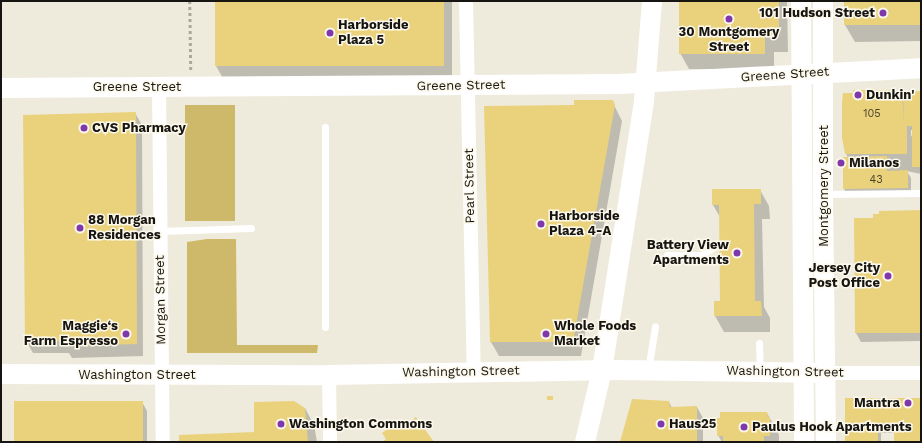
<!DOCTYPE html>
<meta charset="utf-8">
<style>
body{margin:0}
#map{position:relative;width:922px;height:443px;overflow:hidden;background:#eeebdd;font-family:"Work Sans",sans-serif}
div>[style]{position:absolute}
.green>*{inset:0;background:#ceb869;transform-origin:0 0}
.shadow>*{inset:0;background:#0003}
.building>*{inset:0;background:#ead27c;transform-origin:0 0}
.path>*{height:2.5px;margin-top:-1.25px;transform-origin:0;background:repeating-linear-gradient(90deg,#aaa79d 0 3px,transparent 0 6px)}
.lane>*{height:7px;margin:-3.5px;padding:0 3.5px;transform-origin:3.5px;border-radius:3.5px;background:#fff}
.street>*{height:14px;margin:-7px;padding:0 7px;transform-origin:7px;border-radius:7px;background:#fff}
.secondary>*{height:20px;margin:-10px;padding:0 10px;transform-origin:10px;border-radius:10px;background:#fff}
.dots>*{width:11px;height:11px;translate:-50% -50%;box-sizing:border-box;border:2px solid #fcf8eb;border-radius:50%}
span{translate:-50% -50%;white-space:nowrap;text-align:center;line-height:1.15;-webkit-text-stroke:3px #fcf8eb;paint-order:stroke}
.number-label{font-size:11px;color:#4b442c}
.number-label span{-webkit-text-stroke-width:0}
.poi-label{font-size:13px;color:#161511;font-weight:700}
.right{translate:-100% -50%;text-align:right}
.left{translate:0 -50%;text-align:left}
.street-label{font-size:13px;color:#161511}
.frame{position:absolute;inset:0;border:2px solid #161511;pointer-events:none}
</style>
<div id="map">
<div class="green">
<div style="left:185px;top:105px;width:50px;height:116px"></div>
<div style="clip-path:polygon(207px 239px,236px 239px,237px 345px,318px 345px,317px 353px,187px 353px,187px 242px)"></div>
</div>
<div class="shadow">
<div style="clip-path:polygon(216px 1px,452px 1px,452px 79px,224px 80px,216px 66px)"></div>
<div style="clip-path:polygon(680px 1px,787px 1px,788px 52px,774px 52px,774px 69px,689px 69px,680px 53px)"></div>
<div style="clip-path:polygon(845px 1px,921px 1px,921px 41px,855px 42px,845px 25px)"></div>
<div style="clip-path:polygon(evenodd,889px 91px,891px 94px,901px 94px,904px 100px,921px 92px,921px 174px,907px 171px,911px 178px,911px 195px,848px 195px,844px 189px,848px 158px,846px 153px,889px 91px,911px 130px,913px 130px,913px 139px,911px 135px,911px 130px)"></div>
<div style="clip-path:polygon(612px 101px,622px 121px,581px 356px,499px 356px,491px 342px,575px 106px)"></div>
<div style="clip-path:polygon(135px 113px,142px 125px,143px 356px,72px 358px,69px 353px,33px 353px,26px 341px)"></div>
<div style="clip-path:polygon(760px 190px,769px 206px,770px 219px,762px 219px,764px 307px,770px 318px,770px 332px,724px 332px,715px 316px,715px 302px,721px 302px,720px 217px,713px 205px)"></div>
<div style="clip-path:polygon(921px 211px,921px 341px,861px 342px,856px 333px,874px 219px)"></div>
<div style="clip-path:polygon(921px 399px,921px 442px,895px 442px,895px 433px,881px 433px,881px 442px,846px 442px)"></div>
<div style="clip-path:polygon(142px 402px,147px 411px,147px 442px,16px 442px)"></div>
<div style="clip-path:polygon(669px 402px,672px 408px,697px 407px,703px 418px,703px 442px,621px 442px)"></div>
<div style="clip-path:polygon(305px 408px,314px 425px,317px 442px,180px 442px,255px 433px)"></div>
<div style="clip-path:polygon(767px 413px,779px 435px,779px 442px,722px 442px,718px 435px)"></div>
</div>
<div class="building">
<div style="left:215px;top:1px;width:229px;height:65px"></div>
<div style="clip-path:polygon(679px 1px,779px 1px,779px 36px,765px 36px,765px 54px,679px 54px)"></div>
<div style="left:844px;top:1px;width:77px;height:24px"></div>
<div style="clip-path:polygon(853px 90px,890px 90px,890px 93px,902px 93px,904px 126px,903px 92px,921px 91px,921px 167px,912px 167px,912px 126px,907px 126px,907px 154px,845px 154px,842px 138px,842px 102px,843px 93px,853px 93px)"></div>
<div style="clip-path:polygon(574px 100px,613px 100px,615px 105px,573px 342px,490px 342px,484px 106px,574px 105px)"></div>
<div style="clip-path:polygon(136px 112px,137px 344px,64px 346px,64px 341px,25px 341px,23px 115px)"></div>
<div style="clip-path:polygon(887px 156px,887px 171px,908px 170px,908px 188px,843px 189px,843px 157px)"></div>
<div style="clip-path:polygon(712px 189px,761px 189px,761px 204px,754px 204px,755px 301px,761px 301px,762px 316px,714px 316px,714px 301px,720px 301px,719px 205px,712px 205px)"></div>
<div style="clip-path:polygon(921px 210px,921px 333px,855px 333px,854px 218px,873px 218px,873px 214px,879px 214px,879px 211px)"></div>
<div style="left:547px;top:396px;width:6px;height:4px"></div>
<div style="clip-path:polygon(845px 398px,921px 398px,921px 442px,894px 442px,894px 427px,878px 427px,878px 442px,845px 442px)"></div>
<div style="clip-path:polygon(632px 399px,669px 401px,670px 407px,697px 406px,697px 442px,620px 442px)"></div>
<div style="left:143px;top:401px;width:41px;height:129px;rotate:90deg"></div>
<div style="clip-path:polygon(294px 401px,305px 408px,308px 442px,179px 442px,179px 435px,254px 432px,254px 402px)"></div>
<div style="clip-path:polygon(720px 412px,767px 412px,768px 417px,770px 417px,770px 436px,764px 436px,764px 442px,723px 442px,723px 436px,717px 436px,717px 418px,720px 418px)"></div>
<div style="clip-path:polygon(416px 417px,434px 442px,382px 442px,386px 439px,382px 433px,395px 424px,399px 429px)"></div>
</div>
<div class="path">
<div style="left:190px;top:1px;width:69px;rotate:89.2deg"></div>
</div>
<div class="lane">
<div style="left:825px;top:194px;width:96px;rotate:-0.6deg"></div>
<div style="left:161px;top:231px;width:90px;rotate:-1.9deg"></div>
<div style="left:667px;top:255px;width:35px"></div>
<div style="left:702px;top:255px;width:18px;rotate:-34deg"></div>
<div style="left:325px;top:327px;width:200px;rotate:-90deg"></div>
<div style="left:759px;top:343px;width:28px;rotate:88deg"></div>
<div style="left:648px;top:370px;width:44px;rotate:-80.8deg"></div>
</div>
<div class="street">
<div style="left:466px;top:1px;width:370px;rotate:88.8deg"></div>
<div style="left:159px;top:87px;width:355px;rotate:89.4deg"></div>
<div style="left:826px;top:373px;width:95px"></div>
<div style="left:329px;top:375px;width:67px;rotate:89.1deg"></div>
</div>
<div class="secondary">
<div style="left:801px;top:1px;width:441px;rotate:89.6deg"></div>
<div style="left:823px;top:1px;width:193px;rotate:90deg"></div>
<div style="left:823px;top:194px;width:248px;rotate:89.3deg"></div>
<div style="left:1px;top:88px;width:617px;rotate:-0.37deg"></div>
<div style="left:618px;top:84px;width:303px;rotate:-3deg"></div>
<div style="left:1px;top:374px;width:328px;rotate:0.2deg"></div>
<div style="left:329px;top:375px;width:286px;rotate:-1deg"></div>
<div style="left:615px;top:370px;width:211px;rotate:0.8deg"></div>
<div style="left:585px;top:442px;width:74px;rotate:-76.7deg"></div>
<div style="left:602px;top:370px;width:272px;rotate:-81.1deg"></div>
<div style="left:644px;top:101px;width:100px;rotate:-85.4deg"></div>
</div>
<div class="dots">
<div style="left:883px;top:13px;background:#7e38ab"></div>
<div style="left:729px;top:19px;background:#7e38ab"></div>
<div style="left:330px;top:33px;background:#7e38ab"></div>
<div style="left:858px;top:95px;background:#7e38ab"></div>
<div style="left:84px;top:128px;background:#7e38ab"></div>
<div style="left:841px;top:163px;background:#7e38ab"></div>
<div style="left:541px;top:224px;background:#7e38ab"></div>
<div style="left:80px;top:228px;background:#7e38ab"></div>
<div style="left:737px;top:253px;background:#7e38ab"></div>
<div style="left:888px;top:276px;background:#7e38ab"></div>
<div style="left:126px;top:334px;background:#7e38ab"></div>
<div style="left:546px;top:334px;background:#7e38ab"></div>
<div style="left:908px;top:403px;background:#7e38ab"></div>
<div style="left:281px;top:424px;background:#7e38ab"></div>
<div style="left:661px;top:424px;background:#7e38ab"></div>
<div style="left:744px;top:427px;background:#7e38ab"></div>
</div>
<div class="number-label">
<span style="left:872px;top:114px">105</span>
<span style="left:876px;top:180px">43</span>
</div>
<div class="poi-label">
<span class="right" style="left:875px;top:13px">101 Hudson Street</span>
<span class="left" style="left:338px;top:33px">Harborside<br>Plaza 5</span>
<span style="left:729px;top:40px">30 Montgomery<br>Street</span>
<span class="left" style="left:866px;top:95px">Dunkin'</span>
<span class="left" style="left:92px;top:128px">CVS Pharmacy</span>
<span class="left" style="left:849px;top:163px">Milanos</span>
<span class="left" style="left:549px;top:224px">Harborside<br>Plaza 4-A</span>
<span class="left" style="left:88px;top:228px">88 Morgan<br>Residences</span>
<span class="right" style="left:729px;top:253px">Battery View<br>Apartments</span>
<span class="right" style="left:880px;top:276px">Jersey City<br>Post Office</span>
<span class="right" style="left:118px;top:334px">Maggie‘s<br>Farm Espresso</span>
<span class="left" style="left:554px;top:334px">Whole Foods<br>Market</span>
<span class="right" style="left:900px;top:403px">Mantra</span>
<span class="left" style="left:289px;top:424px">Washington Commons</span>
<span class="left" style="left:669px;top:424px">Haus25</span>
<span class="left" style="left:752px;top:427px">Paulus Hook Apartments</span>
</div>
<div class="street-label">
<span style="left:785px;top:75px;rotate:-4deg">Greene Street</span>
<span style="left:461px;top:86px;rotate:-1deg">Greene Street</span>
<span style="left:137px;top:87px">Greene Street</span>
<span style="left:470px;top:186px;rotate:-91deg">Pearl Street</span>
<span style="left:824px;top:186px;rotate:-90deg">Montgomery Street</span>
<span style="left:161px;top:300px;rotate:-91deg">Morgan Street</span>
<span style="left:461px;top:372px;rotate:-1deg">Washington Street</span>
<span style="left:785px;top:372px;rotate:1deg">Washington Street</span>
<span style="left:137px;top:375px">Washington Street</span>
</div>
<div class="frame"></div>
</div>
